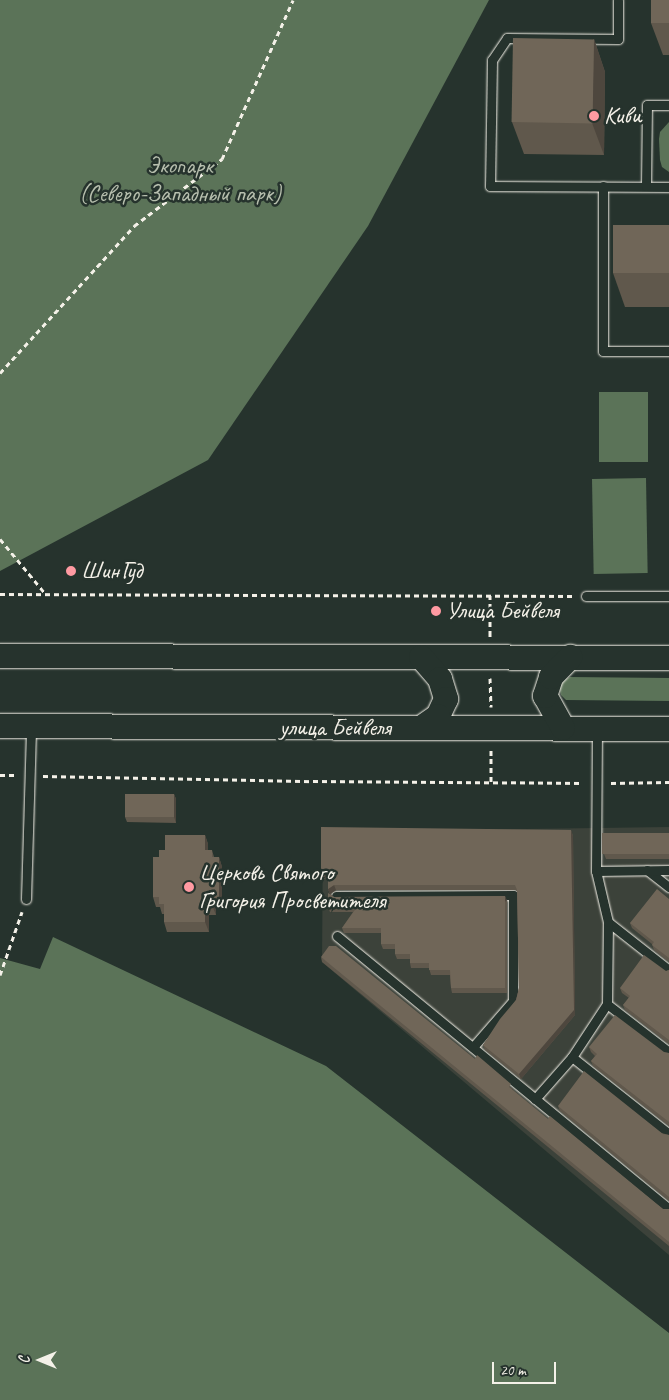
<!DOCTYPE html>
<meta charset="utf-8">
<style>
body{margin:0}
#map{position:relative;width:669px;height:1400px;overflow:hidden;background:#26332d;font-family:Caveat,sans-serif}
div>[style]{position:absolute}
.built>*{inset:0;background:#3c423a}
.green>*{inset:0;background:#5b7358;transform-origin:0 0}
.path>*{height:3px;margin-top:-1.5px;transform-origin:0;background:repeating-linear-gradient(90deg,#f4f1e8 0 5px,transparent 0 9px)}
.roads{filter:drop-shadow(0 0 1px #f4f1e8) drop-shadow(0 0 1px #f4f1e8)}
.lane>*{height:9px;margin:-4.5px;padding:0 4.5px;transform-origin:4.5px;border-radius:4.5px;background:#26332d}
.secondary>*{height:24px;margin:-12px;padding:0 12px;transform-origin:12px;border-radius:12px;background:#26332d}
.wall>*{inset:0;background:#60584c}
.shaded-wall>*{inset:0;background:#4e473e;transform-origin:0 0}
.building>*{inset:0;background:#706658;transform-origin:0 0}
.dots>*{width:14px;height:14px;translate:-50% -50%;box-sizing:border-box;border:2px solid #26332d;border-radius:50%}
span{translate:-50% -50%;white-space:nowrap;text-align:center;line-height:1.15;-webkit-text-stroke:5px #26332d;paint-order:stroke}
.poi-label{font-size:24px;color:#f4f1e8}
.left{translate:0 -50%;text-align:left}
.park-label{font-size:24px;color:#b7bfae}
.street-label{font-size:24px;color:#f4f1e8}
.north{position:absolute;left:15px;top:1335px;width:50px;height:50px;-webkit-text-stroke:4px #26332d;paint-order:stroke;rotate:270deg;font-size:14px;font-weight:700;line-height:20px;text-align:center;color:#f4f1e8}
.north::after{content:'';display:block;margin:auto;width:18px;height:22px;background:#f4f1e8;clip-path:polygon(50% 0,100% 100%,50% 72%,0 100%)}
.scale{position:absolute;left:492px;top:1362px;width:64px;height:22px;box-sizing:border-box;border:2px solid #f4f1e8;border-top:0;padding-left:6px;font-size:15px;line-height:18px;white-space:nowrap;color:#f4f1e8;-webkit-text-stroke:4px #26332d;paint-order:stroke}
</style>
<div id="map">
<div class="built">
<div style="clip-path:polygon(669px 827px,669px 1255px,322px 962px,323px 832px)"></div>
</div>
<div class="green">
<div style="clip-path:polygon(0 0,489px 0,368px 226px,208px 460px,0 571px)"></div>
<div style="clip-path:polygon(669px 122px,669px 172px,662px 167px,660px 160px,659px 139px,660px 132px)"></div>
<div style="left:599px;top:392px;width:49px;height:70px"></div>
<div style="left:646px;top:478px;width:95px;height:54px;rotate:89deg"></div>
<div style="clip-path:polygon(570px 677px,669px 678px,669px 701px,566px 700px,561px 695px,559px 687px,562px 681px)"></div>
<div style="clip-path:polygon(53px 937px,326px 1066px,669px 1333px,669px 1400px,0 1400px,0 958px,40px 969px)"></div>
</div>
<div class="path">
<div style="left:0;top:373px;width:199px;rotate:-47.6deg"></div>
<div style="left:134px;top:226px;width:111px;rotate:-37.3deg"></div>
<div style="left:222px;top:159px;width:174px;rotate:-65.9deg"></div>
<div style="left:0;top:539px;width:69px;rotate:50.3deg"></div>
<div style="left:0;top:594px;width:573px;rotate:0.2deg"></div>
<div style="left:490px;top:595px;width:42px;rotate:90deg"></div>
<div style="left:490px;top:678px;width:29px;rotate:88deg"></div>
<div style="left:491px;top:750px;width:32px;rotate:90deg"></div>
<div style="left:0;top:775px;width:14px"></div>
<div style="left:43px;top:776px;width:270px;rotate:1.1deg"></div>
<div style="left:313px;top:781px;width:269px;rotate:0.4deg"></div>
<div style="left:611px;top:783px;width:58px;rotate:-1deg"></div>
<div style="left:0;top:975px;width:67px;rotate:-70.8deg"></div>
</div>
<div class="roads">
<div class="lane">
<div style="left:618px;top:0;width:39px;rotate:90deg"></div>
<div style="left:618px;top:39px;width:111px;rotate:-179.5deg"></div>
<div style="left:507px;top:38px;width:27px;rotate:124deg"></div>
<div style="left:492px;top:60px;width:126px;rotate:90.9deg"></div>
<div style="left:490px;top:186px;width:179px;rotate:0.3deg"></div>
<div style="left:603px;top:186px;width:165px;rotate:90deg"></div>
<div style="left:603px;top:351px;width:66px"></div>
<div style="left:646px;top:186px;width:81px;rotate:-89.3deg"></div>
<div style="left:647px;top:105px;width:22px"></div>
<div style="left:586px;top:596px;width:83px"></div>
<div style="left:647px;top:870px;width:28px;rotate:38deg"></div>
<div style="left:596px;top:871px;width:73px;rotate:-0.8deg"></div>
<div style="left:336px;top:896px;width:177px;rotate:-0.3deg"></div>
<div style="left:513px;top:895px;width:106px;rotate:90deg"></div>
<div style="left:513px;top:1001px;width:61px;rotate:131deg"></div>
<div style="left:26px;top:899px;width:172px;rotate:-88.3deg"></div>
<div style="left:608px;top:922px;width:78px;rotate:38.2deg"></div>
<div style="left:337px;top:936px;width:430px;rotate:39.4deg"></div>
<div style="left:607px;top:1004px;width:78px;rotate:37.7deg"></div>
<div style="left:572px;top:1057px;width:124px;rotate:38.4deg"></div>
<div style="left:535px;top:1099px;width:56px;rotate:-48.6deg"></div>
<div style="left:572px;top:1057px;width:64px;rotate:-56.6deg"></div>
<div style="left:607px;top:1004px;width:82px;rotate:-89.3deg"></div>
<div style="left:608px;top:922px;width:52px;rotate:-103.2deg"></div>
<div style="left:596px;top:871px;width:141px;rotate:-89.6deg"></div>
</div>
<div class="secondary">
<div style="left:0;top:656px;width:669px;rotate:0.17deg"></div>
<div style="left:421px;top:657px;width:29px;rotate:49deg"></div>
<div style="left:440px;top:679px;width:21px;rotate:73deg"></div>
<div style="left:446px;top:699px;width:19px;rotate:115deg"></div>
<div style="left:438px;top:716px;width:21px;rotate:145deg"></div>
<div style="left:0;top:726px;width:669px;rotate:0.26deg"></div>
<div style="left:563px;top:728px;width:37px;rotate:-119deg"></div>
<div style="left:545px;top:696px;width:20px;rotate:-72deg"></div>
<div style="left:551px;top:677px;width:28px;rotate:-46deg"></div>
</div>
</div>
<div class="wall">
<div style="clip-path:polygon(669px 0,669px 55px,663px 55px,651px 23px)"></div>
<div style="clip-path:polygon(594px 39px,605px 72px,604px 155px,524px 154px,512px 122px)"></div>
<div style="clip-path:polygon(669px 225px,669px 307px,625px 307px,613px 273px)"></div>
<div style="clip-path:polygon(174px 794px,176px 799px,176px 823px,127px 822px,125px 817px)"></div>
<div style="clip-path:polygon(571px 830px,573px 836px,575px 1015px,521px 1079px,485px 1050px,483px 1045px,516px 1000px,519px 988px,517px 892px,516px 890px,336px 890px,330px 894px,334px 897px,505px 896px,507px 901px,507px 993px,452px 993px,451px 988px,450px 975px,431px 975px,429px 968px,411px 968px,410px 963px,410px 959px,397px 959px,395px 954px,395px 949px,383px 949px,381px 944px,381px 933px,344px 933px,342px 928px,353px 912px,330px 912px,328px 907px,330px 894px,328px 889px,328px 879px,323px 879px,321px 874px)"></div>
<div style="clip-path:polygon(669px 833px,669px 859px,606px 859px,604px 854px)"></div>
<div style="clip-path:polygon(205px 835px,208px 844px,208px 850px,212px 850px,214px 857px,219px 857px,222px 867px,222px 908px,216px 908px,216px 915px,209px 915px,209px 932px,167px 932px,164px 922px,164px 914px,162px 914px,160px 907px,156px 907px,153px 897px,159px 857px)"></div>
<div style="clip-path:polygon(669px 899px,669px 962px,654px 950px,652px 944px,632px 928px,630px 923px)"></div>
<div style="clip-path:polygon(321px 957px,475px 1059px,513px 1089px,512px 1089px,548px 1119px,663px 1209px,669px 1209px,669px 1246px,322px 962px)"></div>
<div style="clip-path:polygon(669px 970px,669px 1044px,625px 1010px,623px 1005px,629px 998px,622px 993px,620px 988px)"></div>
<div style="clip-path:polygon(589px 1047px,669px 1053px,669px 1126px,593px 1066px,591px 1061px,595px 1056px,591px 1052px)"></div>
<div style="clip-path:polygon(558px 1106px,669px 1135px,669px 1201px,560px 1111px)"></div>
</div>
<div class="shaded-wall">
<div style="clip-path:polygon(594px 39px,605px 72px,604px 155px,592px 123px)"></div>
<div style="clip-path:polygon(174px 794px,176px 799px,176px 823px,174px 817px)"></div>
<div style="clip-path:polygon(571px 830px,573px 836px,575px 1015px,521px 1079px,519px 1074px)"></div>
<div style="clip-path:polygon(205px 835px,208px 844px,208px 860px,205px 850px)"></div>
<div style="clip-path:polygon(219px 857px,222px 867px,222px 908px,219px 899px)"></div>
<div style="clip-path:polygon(334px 885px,336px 890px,330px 894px,328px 889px)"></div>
<div style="left:505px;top:896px;width:5px;height:92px;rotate:68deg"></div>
<div style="clip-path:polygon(212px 899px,216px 908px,216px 915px,212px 905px)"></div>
<div style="clip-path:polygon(205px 905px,209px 915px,209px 932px,205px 922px)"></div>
</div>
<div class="building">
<div style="left:651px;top:0;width:18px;height:23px"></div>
<div style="left:513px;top:38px;width:81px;height:84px;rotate:1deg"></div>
<div style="left:613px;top:225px;width:56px;height:48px"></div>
<div style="left:125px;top:794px;width:49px;height:23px"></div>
<div style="clip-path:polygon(321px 827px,571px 830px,574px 1010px,519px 1074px,483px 1045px,500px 1019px,516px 1000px,519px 988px,517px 890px,515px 885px,334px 885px,328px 889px,328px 874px,321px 874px)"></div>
<div style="left:602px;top:833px;width:67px;height:21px"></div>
<div style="clip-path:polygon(165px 835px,205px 835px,205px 850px,212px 850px,212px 857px,219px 857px,219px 899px,212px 899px,212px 905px,205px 905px,205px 922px,164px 922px,164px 904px,159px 904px,159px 897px,153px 897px,153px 857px,159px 857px,159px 850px,165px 850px)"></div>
<div style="clip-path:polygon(657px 889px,669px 899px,669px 958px,652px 945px,654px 942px,630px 923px)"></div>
<div style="clip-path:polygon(328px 893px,334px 897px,505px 896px,505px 988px,451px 988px,450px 970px,429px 970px,429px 963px,410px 963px,410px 954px,395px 954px,395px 944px,381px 944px,381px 928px,342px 928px,357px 907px,328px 907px)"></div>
<div style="clip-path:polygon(329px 946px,336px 946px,475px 1059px,477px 1055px,511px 1084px,509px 1087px,548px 1119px,550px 1116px,663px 1209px,669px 1209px,669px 1242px,321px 957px)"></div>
<div style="clip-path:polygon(644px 955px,666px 971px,669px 970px,669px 1040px,623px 1005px,630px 996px,620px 988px)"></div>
<div style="clip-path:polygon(615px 1015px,664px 1052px,669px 1053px,669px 1122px,591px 1061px,597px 1054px,589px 1047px)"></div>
<div style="clip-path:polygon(584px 1071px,663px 1134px,669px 1135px,669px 1197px,558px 1106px)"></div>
</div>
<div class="dots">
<div style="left:594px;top:116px;background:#ff9aa2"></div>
<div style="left:71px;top:571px;background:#ff9aa2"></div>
<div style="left:436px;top:611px;background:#ff9aa2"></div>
<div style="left:189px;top:887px;background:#ff9aa2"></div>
</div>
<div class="poi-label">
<span class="left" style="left:604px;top:116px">Киви</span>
<span class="left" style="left:81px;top:571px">ШинГуд</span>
<span class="left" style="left:446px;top:611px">Улица Бейвеля</span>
<span class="left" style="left:199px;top:887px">Церковь Святого<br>Григория Просветителя</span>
</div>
<div class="park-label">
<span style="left:180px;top:180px">Экопарк<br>(Северо-Западный парк)</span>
</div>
<div class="street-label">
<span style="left:335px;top:728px">улица Бейвеля</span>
</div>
<div class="north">С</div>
<div class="scale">20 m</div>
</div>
